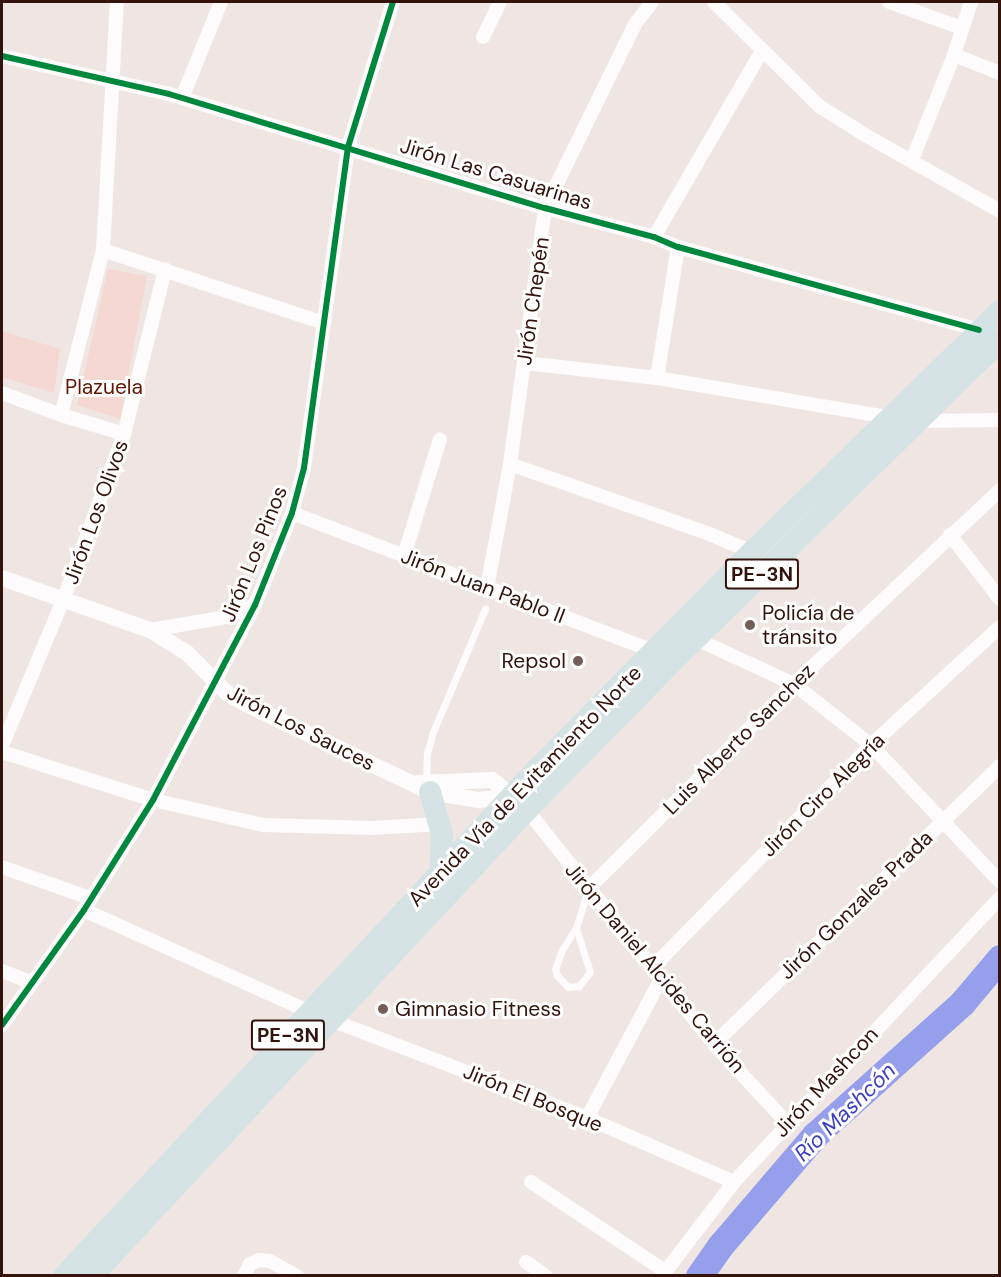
<!DOCTYPE html>
<meta charset="utf-8">
<style>
body{margin:0}
#map{position:relative;width:1001px;height:1277px;overflow:hidden;background:#efe6e3;font-family:"DM Sans",sans-serif}
div>[style]{position:absolute}
.green>*{inset:0;background:#f4d8d1}
.river>*{height:27px;margin:-13.5px;padding:0 13.5px;transform-origin:13.5px;border-radius:13.5px;background:#959feb}
.service>*{height:7px;margin:-3.5px;padding:0 3.5px;transform-origin:3.5px;border-radius:3.5px;background:#fdfbfb}
.minor>*{height:14px;margin:-7px;padding:0 7px;transform-origin:7px;border-radius:7px;background:#fdfbfb}
.tertiary>*{height:16px;margin:-8px;padding:0 8px;transform-origin:8px;border-radius:8px;background:#fdfbfb}
.trunk>*{height:22px;margin:-11px;padding:0 11px;transform-origin:11px;border-radius:11px;background:#d6e3e5}
.cycleway>*{height:6px;margin:-3px;padding:0 3px;transform-origin:3px;border-radius:3px;background:#00873e}
.dots>*{width:16px;height:16px;translate:-50% -50%;box-sizing:border-box;border:3px solid #fff;border-radius:50%}
span{translate:-50% -50%;white-space:nowrap;text-align:center;line-height:1.15;-webkit-text-stroke:6px #fff;paint-order:stroke}
.shield-label span{padding:2px 4px;background:#fff;border:2px solid;border-radius:4px;-webkit-text-stroke-width:0}
.shield-label{font-size:20px;color:#34130c;font-weight:700}
.street-label{font-size:21px;color:#34130c}
.park-label{font-size:21px;color:#651402}
.poi-label{font-size:21px;color:#34130c}
.left{translate:0 -50%;text-align:left}
.right{translate:-100% -50%;text-align:right}
.water-label{font-size:22px;color:#3b3fbe;font-style:italic}
.frame{position:absolute;inset:0;border:3px solid #34130c;pointer-events:none}
</style>
<div id="map">
<div class="green">
<div style="clip-path:polygon(108px 269px,147px 276px,120px 419px,77px 405px)"></div>
<div style="clip-path:polygon(2px 331px,60px 349px,54px 393px,2px 377px)"></div>
</div>
<div class="river">
<div style="left:699px;top:1276px;width:37px;rotate:-55deg"></div>
<div style="left:720px;top:1246px;width:146px;rotate:-49.4deg"></div>
<div style="left:815px;top:1135px;width:198px;rotate:-41.9deg"></div>
<div style="left:962px;top:1003px;width:59px;rotate:-49.8deg"></div>
</div>
<div class="service">
<div style="left:426px;top:781px;width:28px;rotate:-88deg"></div>
<div style="left:427px;top:753px;width:22px;rotate:-74deg"></div>
<div style="left:433px;top:732px;width:134px;rotate:-67.1deg"></div>
<div style="left:576px;top:928px;width:46px;rotate:72.3deg"></div>
<div style="left:590px;top:972px;width:18px;rotate:128deg"></div>
<div style="left:579px;top:986px;width:11px;rotate:175deg"></div>
<div style="left:568px;top:987px;width:16px;rotate:-133deg"></div>
<div style="left:557px;top:975px;width:6px;rotate:-108deg"></div>
<div style="left:555px;top:969px;width:20px;rotate:-70deg"></div>
<div style="left:562px;top:950px;width:26px;rotate:-58deg"></div>
<div style="left:576px;top:928px;width:41px;rotate:-72.9deg"></div>
</div>
<div class="minor">
<div style="left:714px;top:2px;width:148px;rotate:44.7deg"></div>
<div style="left:819px;top:106px;width:54px;rotate:32.2deg"></div>
<div style="left:865px;top:135px;width:155px;rotate:29.4deg"></div>
<div style="left:889px;top:2px;width:77px;rotate:19.6deg"></div>
<div style="left:483px;top:37px;width:39px;rotate:-64deg"></div>
<div style="left:954px;top:55px;width:49px;rotate:21.4deg"></div>
<div style="left:2px;top:56px;width:171px;rotate:12.8deg"></div>
<div style="left:169px;top:94px;width:393px;rotate:16.9deg"></div>
<div style="left:545px;top:208px;width:113px;rotate:14.9deg"></div>
<div style="left:654px;top:237px;width:26px;rotate:23deg"></div>
<div style="left:678px;top:247px;width:312px;rotate:15.4deg"></div>
<div style="left:182px;top:98px;width:104px;rotate:-67.9deg"></div>
<div style="left:912px;top:160px;width:113px;rotate:-68.2deg"></div>
<div style="left:954px;top:55px;width:56px;rotate:-72.2deg"></div>
<div style="left:654px;top:237px;width:215px;rotate:-59.9deg"></div>
<div style="left:103px;top:250px;width:233px;rotate:18.3deg"></div>
<div style="left:525px;top:363px;width:133px;rotate:6.5deg"></div>
<div style="left:657px;top:378px;width:239px;rotate:9.6deg"></div>
<div style="left:657px;top:378px;width:133px;rotate:-80.9deg"></div>
<div style="left:2px;top:393px;width:63px;rotate:20.4deg"></div>
<div style="left:61px;top:415px;width:66px;rotate:16.8deg"></div>
<div style="left:61px;top:415px;width:170px;rotate:-75.7deg"></div>
<div style="left:103px;top:250px;width:248px;rotate:-86.8deg"></div>
<div style="left:918px;top:421px;width:82px;rotate:-0.7deg"></div>
<div style="left:510px;top:464px;width:209px;rotate:19.3deg"></div>
<div style="left:707px;top:533px;width:49px;rotate:22.9deg"></div>
<div style="left:292px;top:513px;width:392px;rotate:20.9deg"></div>
<div style="left:950px;top:535px;width:81px;rotate:52deg"></div>
<div style="left:404px;top:556px;width:122px;rotate:-72.9deg"></div>
<div style="left:487px;top:588px;width:126px;rotate:-79.5deg"></div>
<div style="left:510px;top:464px;width:258px;rotate:-82.2deg"></div>
<div style="left:545px;top:208px;width:205px;rotate:-63.9deg"></div>
<div style="left:635px;top:24px;width:28px;rotate:-52deg"></div>
<div style="left:150px;top:630px;width:72px;rotate:-9.6deg"></div>
<div style="left:221px;top:618px;width:36px;rotate:-21deg"></div>
<div style="left:696px;top:639px;width:108px;rotate:24.7deg"></div>
<div style="left:794px;top:684px;width:98px;rotate:38.4deg"></div>
<div style="left:871px;top:745px;width:188px;rotate:46.7deg"></div>
<div style="left:2px;top:746px;width:160px;rotate:-67.3deg"></div>
<div style="left:64px;top:598px;width:175px;rotate:-69.9deg"></div>
<div style="left:124px;top:434px;width:170px;rotate:-76deg"></div>
<div style="left:2px;top:752px;width:158px;rotate:17.6deg"></div>
<div style="left:153px;top:800px;width:113px;rotate:12.8deg"></div>
<div style="left:263px;top:825px;width:109px;rotate:1.6deg"></div>
<div style="left:372px;top:828px;width:68px;rotate:-3.4deg"></div>
<div style="left:527px;top:810px;width:300px;rotate:51.4deg"></div>
<div style="left:714px;top:1044px;width:108px;rotate:47.3deg"></div>
<div style="left:2px;top:867px;width:93px;rotate:19.4deg"></div>
<div style="left:588px;top:889px;width:291px;rotate:-44.9deg"></div>
<div style="left:794px;top:684px;width:283px;rotate:-43.3deg"></div>
<div style="left:84px;top:910px;width:248px;rotate:24.3deg"></div>
<div style="left:310px;top:1012px;width:297px;rotate:20.9deg"></div>
<div style="left:587px;top:1118px;width:160px;rotate:23.5deg"></div>
<div style="left:652px;top:968px;width:313px;rotate:-45.5deg"></div>
<div style="left:871px;top:745px;width:175px;rotate:-42.5deg"></div>
<div style="left:2px;top:971px;width:30px;rotate:21deg"></div>
<div style="left:2px;top:1025px;width:141px;rotate:-54.5deg"></div>
<div style="left:84px;top:910px;width:130px;rotate:-57.9deg"></div>
<div style="left:153px;top:800px;width:220px;rotate:-62.4deg"></div>
<div style="left:255px;top:605px;width:99px;rotate:-68.1deg"></div>
<div style="left:292px;top:513px;width:47px;rotate:-75.1deg"></div>
<div style="left:304px;top:468px;width:324px;rotate:-82.2deg"></div>
<div style="left:348px;top:147px;width:152px;rotate:-72.8deg"></div>
<div style="left:714px;top:1044px;width:399px;rotate:-44.2deg"></div>
<div style="left:587px;top:1118px;width:157px;rotate:-62deg"></div>
<div style="left:531px;top:1182px;width:161px;rotate:33.6deg"></div>
<div style="left:526px;top:1262px;width:24px;rotate:35deg"></div>
<div style="left:244px;top:1276px;width:13px;rotate:-63deg"></div>
<div style="left:250px;top:1264px;width:10px;rotate:-24deg"></div>
<div style="left:259px;top:1260px;width:11px;rotate:5deg"></div>
<div style="left:270px;top:1261px;width:31px;rotate:29deg"></div>
<div style="left:662px;top:1276px;width:118px;rotate:-52.5deg"></div>
<div style="left:734px;top:1182px;width:389px;rotate:-46.9deg"></div>
</div>
<div class="tertiary">
<div style="left:2px;top:578px;width:157px;rotate:19.4deg"></div>
<div style="left:150px;top:630px;width:44px;rotate:31.9deg"></div>
<div style="left:187px;top:653px;width:58px;rotate:45deg"></div>
<div style="left:228px;top:694px;width:18px;rotate:29deg"></div>
<div style="left:244px;top:703px;width:206px;rotate:25.6deg"></div>
<div style="left:430px;top:792px;width:50px;rotate:9.3deg"></div>
<div style="left:479px;top:800px;width:34px;rotate:-7deg"></div>
<div style="left:418px;top:783px;width:74px;rotate:-2.3deg"></div>
<div style="left:492px;top:780px;width:35px;rotate:39deg"></div>
</div>
<div class="trunk">
<div style="left:430px;top:792px;width:44px;rotate:74.1deg"></div>
<div style="left:442px;top:834px;width:35px;rotate:92deg"></div>
<div style="left:64px;top:1276px;width:693px;rotate:-46.99deg"></div>
<div style="left:537px;top:769px;width:305px;rotate:-45.3deg"></div>
<div style="left:752px;top:552px;width:346px;rotate:-44.2deg"></div>
<div style="left:92px;top:1276px;width:637px;rotate:-46.97deg"></div>
<div style="left:527px;top:810px;width:210px;rotate:-45.6deg"></div>
<div style="left:674px;top:660px;width:456px;rotate:-44.4deg"></div>
</div>
<div class="cycleway">
<div style="left:2px;top:56px;width:171px;rotate:12.8deg"></div>
<div style="left:169px;top:94px;width:393px;rotate:16.9deg"></div>
<div style="left:545px;top:208px;width:113px;rotate:14.9deg"></div>
<div style="left:654px;top:237px;width:26px;rotate:23deg"></div>
<div style="left:678px;top:247px;width:312px;rotate:15.4deg"></div>
<div style="left:2px;top:1025px;width:141px;rotate:-54.5deg"></div>
<div style="left:84px;top:910px;width:130px;rotate:-57.9deg"></div>
<div style="left:153px;top:800px;width:220px;rotate:-62.4deg"></div>
<div style="left:255px;top:605px;width:99px;rotate:-68.1deg"></div>
<div style="left:292px;top:513px;width:47px;rotate:-75.1deg"></div>
<div style="left:304px;top:468px;width:324px;rotate:-82.2deg"></div>
<div style="left:348px;top:147px;width:152px;rotate:-72.8deg"></div>
</div>
<div class="dots">
<div style="left:750px;top:625px;background:#755d57"></div>
<div style="left:578px;top:661px;background:#755d57"></div>
<div style="left:383px;top:1009px;background:#755d57"></div>
</div>
<div class="shield-label">
<span style="left:762px;top:574px">PE-3N</span>
<span style="left:288px;top:1035px">PE-3N</span>
</div>
<div class="street-label">
<span style="left:496px;top:174px;rotate:17deg">Jirón Las Casuarinas</span>
<span style="left:533px;top:301px;rotate:-82deg">Jirón Chepén</span>
<span style="left:96px;top:512px;rotate:-70deg">Jirón Los Olivos</span>
<span style="left:254px;top:554px;rotate:-68deg">Jirón Los Pinos</span>
<span style="left:483px;top:586px;rotate:21deg">Jirón Juan Pablo II</span>
<span style="left:301px;top:728px;rotate:27deg">Jirón Los Sauces</span>
<span style="left:739px;top:739px;rotate:-45deg">Luis Alberto Sanchez</span>
<span style="left:525px;top:786px;rotate:-46deg">Avenida Vía de Evitamiento Norte</span>
<span style="left:823px;top:795px;rotate:-45deg">Jirón Ciro Alegría</span>
<span style="left:856px;top:905px;rotate:-44deg">Jirón Gonzales Prada</span>
<span style="left:655px;top:968px;rotate:50deg">Jirón Daniel Alcides Carrión</span>
<span style="left:826px;top:1082px;rotate:-47deg">Jirón Mashcon</span>
<span style="left:533px;top:1098px;rotate:22deg">Jirón El Bosque</span>
</div>
<div class="park-label">
<span style="left:104px;top:387px">Plazuela</span>
</div>
<div class="poi-label">
<span class="left" style="left:762px;top:625px">Policía de<br>tránsito</span>
<span class="right" style="left:566px;top:661px">Repsol</span>
<span class="left" style="left:395px;top:1009px">Gimnasio Fitness</span>
</div>
<div class="water-label">
<span style="left:845px;top:1112px;rotate:-44deg">Río Mashcón</span>
</div>
<div class="frame"></div>
</div>
